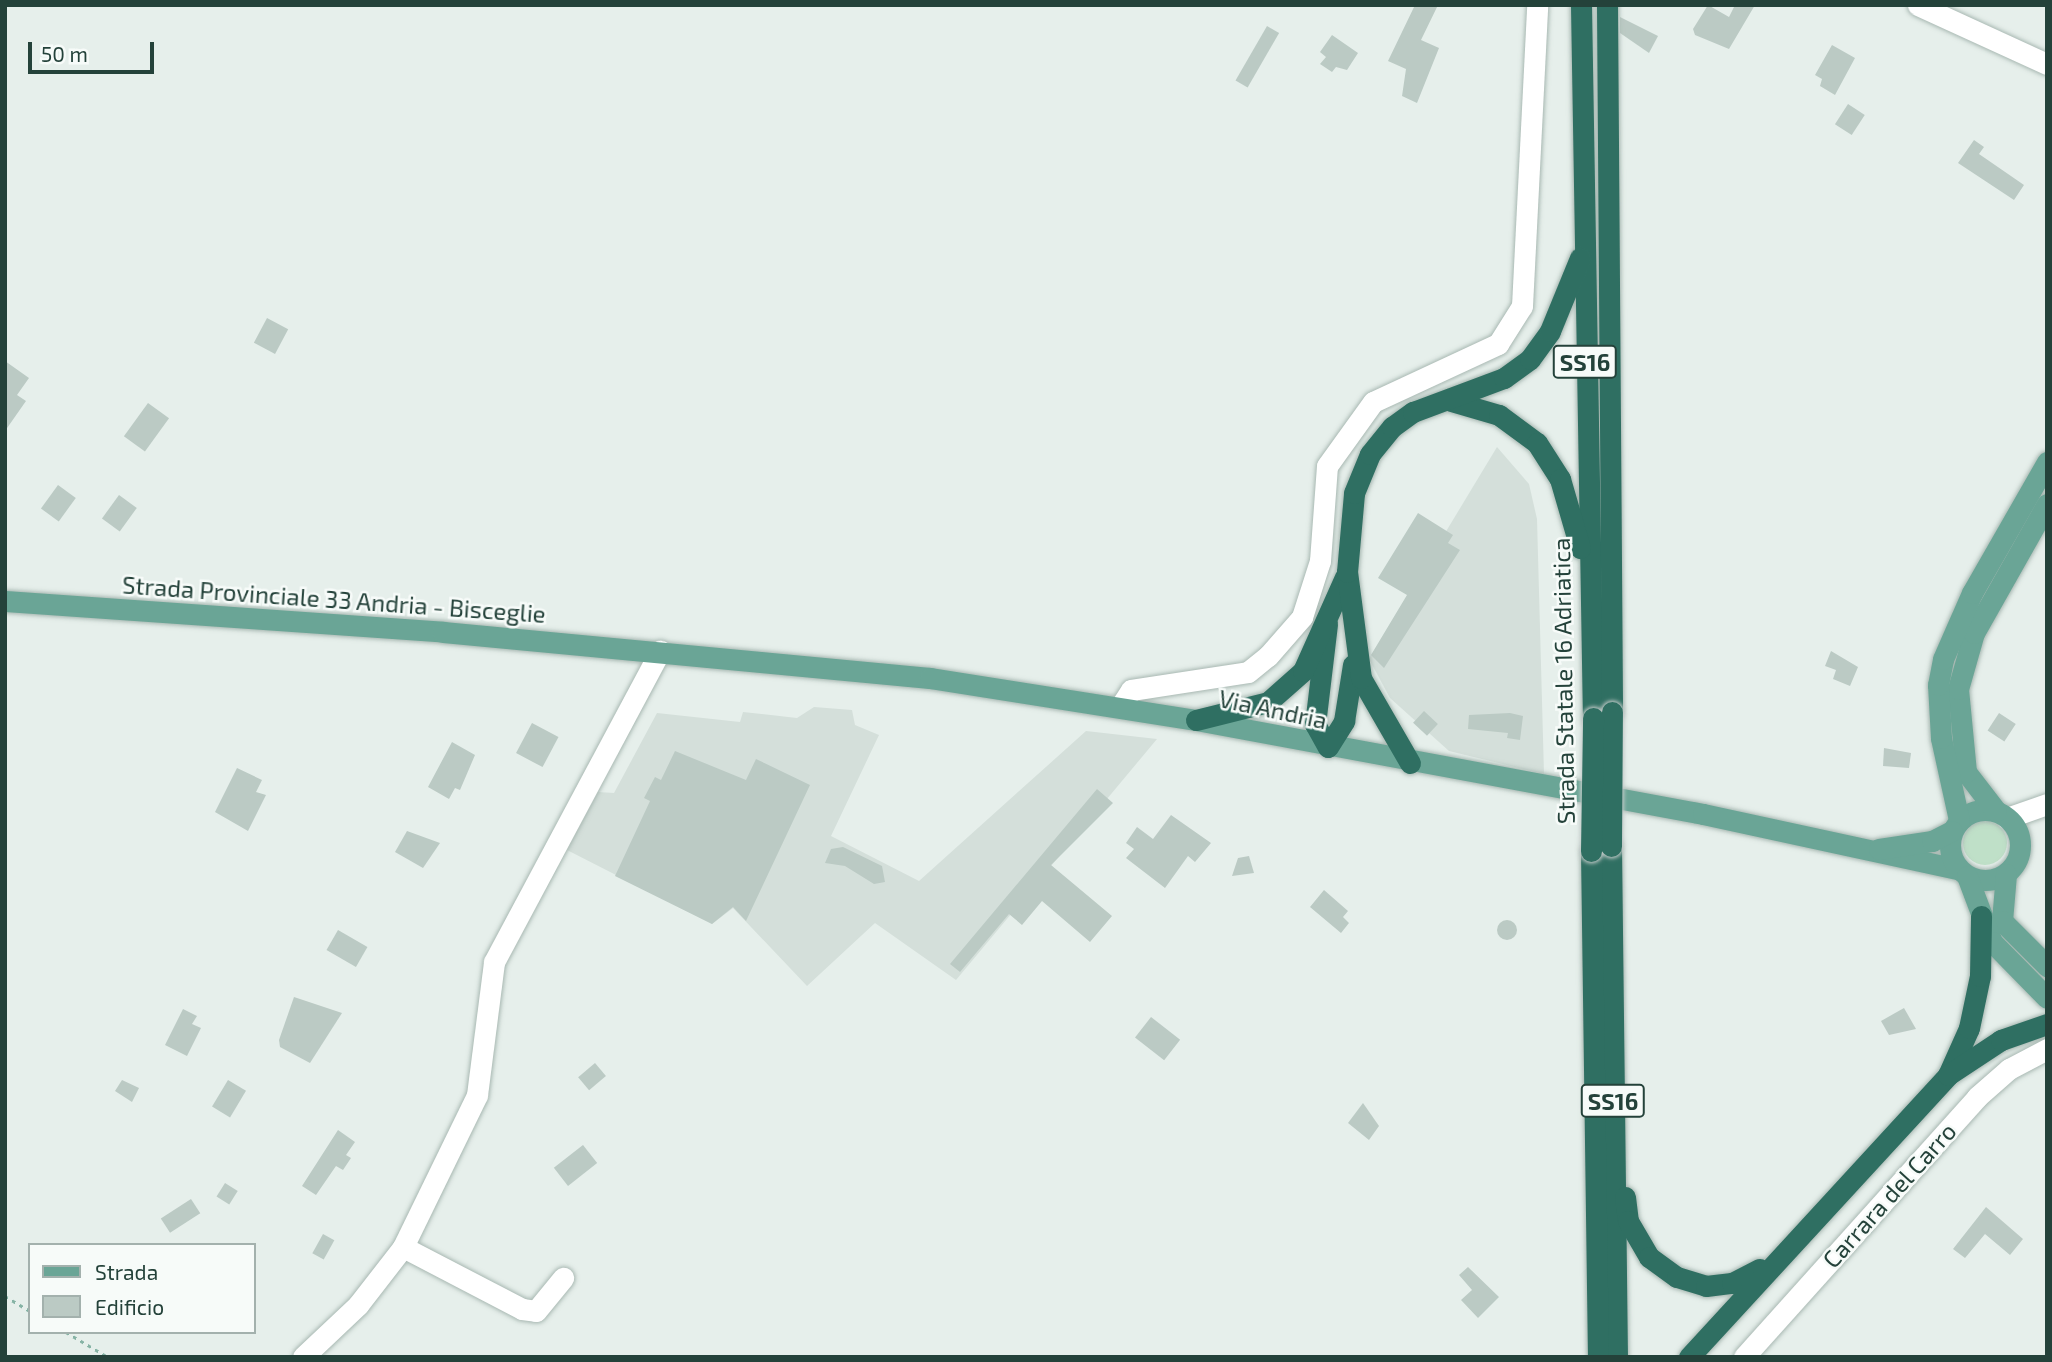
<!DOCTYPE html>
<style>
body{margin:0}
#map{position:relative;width:2052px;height:1362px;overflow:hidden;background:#e6efeb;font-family:"Exo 2",sans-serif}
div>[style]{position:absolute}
.built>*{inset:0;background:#d4dfda}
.green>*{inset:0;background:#bfe0c8}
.round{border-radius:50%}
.building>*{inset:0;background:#bbcac4;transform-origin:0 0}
.path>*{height:2.5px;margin-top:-1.25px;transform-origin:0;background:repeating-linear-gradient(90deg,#86b3a5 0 3.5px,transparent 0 8.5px)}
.roads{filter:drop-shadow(0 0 2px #a8b8b2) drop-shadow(0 0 2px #a8b8b2)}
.minor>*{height:21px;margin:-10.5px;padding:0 10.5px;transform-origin:10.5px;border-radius:10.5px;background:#fff}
.major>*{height:21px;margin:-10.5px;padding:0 10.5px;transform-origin:10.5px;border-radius:10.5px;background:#6aa596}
.major>.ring{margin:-10.5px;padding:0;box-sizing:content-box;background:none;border:21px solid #6aa596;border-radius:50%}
.highway>*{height:21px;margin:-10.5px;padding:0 10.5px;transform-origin:10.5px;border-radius:10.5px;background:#2f6f62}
.bridges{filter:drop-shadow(0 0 2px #c2cac8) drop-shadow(0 0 2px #c2cac8)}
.highway-bridge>*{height:21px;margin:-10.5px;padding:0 10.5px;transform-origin:10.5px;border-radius:10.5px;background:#2f6f62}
span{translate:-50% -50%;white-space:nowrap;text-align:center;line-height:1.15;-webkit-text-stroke:5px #f7fbf9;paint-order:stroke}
.shield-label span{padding:2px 5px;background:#f7fbf9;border:2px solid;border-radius:5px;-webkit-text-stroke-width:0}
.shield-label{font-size:23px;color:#24423a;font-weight:700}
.street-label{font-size:24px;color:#24423a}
.frame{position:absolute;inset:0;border:7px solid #24423a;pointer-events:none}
.legend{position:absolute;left:28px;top:1243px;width:228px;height:91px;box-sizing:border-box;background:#f7fbf9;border:2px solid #a3b1ad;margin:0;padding:9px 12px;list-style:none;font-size:21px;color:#24423a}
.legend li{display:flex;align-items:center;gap:14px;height:35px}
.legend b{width:35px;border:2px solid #a3b1ad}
.scale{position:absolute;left:28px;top:42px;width:126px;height:32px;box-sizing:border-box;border:4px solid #24423a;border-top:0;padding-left:9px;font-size:21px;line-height:24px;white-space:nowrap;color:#24423a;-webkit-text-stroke:5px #f7fbf9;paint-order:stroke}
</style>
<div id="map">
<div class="built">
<div style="clip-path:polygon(1497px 447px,1529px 484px,1537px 519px,1544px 774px,1449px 751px,1390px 698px,1369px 659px)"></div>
<div style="clip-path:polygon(814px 707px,852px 710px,855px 725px,879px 735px,831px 836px,919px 881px,1086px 731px,1157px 739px,956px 980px,875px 923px,807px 986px,733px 908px,712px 924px,567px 850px,598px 792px,614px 793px,657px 713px,740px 722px,743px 712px,797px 718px)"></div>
</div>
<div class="green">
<div class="round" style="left:1963px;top:821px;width:44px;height:44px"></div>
</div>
<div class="building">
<div style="clip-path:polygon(1415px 5px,1438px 5px,1421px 40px,1439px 48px,1417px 103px,1402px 96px,1406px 69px,1388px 61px)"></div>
<div style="clip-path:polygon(1708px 5px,1729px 17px,1735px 5px,1755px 5px,1729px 49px,1695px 35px,1693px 29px)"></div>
<div style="clip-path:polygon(1620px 17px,1658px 36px,1649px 53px,1620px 33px)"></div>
<div style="left:1267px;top:26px;width:14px;height:63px;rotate:30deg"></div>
<div style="clip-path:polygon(1332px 35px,1358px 53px,1347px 70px,1336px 67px,1332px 72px,1320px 64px,1326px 57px,1320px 52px)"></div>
<div style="clip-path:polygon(1832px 45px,1855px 58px,1835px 95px,1820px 86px,1822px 79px,1815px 75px)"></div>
<div style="left:1848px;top:104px;width:20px;height:24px;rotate:33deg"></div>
<div style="clip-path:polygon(1974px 140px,1984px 147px,1979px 154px,2024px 185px,2014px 200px,1958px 163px)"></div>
<div style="left:267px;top:318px;width:24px;height:28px;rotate:28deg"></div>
<div style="clip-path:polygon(5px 361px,29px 378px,17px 395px,26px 401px,5px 431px)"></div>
<div style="left:148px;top:403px;width:26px;height:41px;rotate:36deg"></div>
<div style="left:58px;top:485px;width:22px;height:29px;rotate:36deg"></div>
<div style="left:119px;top:495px;width:22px;height:29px;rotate:36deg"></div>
<div style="clip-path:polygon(1418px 513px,1453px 535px,1448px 543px,1460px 550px,1384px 668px,1371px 655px,1407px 595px,1378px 578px)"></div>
<div style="clip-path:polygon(1831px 651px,1858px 667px,1850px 686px,1833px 679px,1836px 670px,1825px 666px)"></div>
<div style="left:1424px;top:711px;width:19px;height:16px;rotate:43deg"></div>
<div style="clip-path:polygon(1510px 713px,1523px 716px,1520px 740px,1507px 738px,1508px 733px,1468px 729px,1469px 715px)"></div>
<div style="left:1999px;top:713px;width:20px;height:21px;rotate:33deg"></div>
<div style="left:532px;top:723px;width:30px;height:34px;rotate:28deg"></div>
<div style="clip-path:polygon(452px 742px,475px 755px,460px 790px,455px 788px,449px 799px,428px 787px)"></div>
<div style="clip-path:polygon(1884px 748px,1911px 753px,1909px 768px,1883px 766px)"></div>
<div style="clip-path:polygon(675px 751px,746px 780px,756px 759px,810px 785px,746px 921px,733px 907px,712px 924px,615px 876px,650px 801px,644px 798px,655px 777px,661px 780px)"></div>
<div style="clip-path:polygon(237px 768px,262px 780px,256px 792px,266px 795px,248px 831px,215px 812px)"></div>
<div style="clip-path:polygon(1097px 789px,1113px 803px,1051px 865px,1112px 916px,1090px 942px,1042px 901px,1022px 925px,1009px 914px,960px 972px,950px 964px)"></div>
<div style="clip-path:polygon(1171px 815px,1211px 843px,1195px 862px,1188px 856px,1165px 888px,1126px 858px,1134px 849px,1126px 843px,1137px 827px,1153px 839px)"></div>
<div style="clip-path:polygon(407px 831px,440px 843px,423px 868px,395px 852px)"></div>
<div style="clip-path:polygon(843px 847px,882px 866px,885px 882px,874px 884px,845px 866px,825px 863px,831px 849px)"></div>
<div style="clip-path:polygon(1249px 856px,1254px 873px,1232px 876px,1238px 858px)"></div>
<div style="clip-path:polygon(1324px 890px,1348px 911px,1343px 917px,1349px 923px,1341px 933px,1310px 907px)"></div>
<div class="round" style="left:1497px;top:920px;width:20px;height:20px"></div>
<div style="left:338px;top:930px;width:34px;height:23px;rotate:30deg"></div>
<div style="clip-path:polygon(294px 997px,342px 1013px,310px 1063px,280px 1047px,279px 1040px)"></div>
<div style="clip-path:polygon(1904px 1008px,1916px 1029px,1889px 1035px,1881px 1021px)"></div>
<div style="clip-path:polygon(183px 1009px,197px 1016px,192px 1024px,201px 1028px,187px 1056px,165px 1045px)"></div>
<div style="left:1151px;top:1017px;width:37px;height:26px;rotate:38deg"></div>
<div style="left:595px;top:1063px;width:17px;height:22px;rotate:50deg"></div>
<div style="clip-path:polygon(122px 1080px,139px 1088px,132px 1102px,115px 1091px)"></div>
<div style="left:228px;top:1080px;width:21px;height:31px;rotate:31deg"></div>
<div style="clip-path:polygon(1363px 1103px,1379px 1126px,1369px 1140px,1348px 1123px)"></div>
<div style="clip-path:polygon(338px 1130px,355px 1142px,346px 1155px,351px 1158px,343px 1170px,336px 1166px,316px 1195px,302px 1186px)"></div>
<div style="left:583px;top:1145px;width:23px;height:37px;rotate:52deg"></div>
<div style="left:225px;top:1183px;width:15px;height:16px;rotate:32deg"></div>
<div style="left:191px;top:1199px;width:17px;height:36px;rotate:57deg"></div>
<div style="clip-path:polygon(1986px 1207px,2023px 1239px,2010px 1255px,1985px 1234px,1965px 1258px,1953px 1249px)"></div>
<div style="left:323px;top:1234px;width:13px;height:22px;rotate:29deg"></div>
<div style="clip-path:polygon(1468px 1267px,1499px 1297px,1478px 1318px,1461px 1300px,1472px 1290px,1459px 1275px)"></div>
</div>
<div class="path">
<div style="left:5px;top:1296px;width:29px;rotate:31deg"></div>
<div style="left:66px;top:1332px;width:49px;rotate:30.8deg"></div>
</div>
<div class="roads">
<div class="minor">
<div style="left:1918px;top:5px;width:142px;rotate:24.6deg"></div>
<div style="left:1120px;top:707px;width:20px;rotate:-57deg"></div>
<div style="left:1131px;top:690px;width:118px;rotate:-8.7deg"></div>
<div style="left:1248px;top:672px;width:26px;rotate:-39deg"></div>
<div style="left:1268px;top:656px;width:52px;rotate:-48.9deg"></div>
<div style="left:1302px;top:617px;width:59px;rotate:-72.2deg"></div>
<div style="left:1320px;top:561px;width:95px;rotate:-85.8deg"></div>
<div style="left:1327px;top:466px;width:79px;rotate:-54.3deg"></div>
<div style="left:1373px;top:402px;width:138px;rotate:-24.9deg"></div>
<div style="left:1498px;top:344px;width:45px;rotate:-57.7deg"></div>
<div style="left:1522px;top:306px;width:301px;rotate:-87.1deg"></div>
<div style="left:2007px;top:818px;width:42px;rotate:-19.3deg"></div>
<div style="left:403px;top:1247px;width:134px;rotate:27.5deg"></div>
<div style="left:522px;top:1309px;width:14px;rotate:8deg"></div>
<div style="left:536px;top:1311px;width:43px;rotate:-50.7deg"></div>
<div style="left:303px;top:1357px;width:76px;rotate:-43.4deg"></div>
<div style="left:358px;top:1305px;width:73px;rotate:-52.2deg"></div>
<div style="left:403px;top:1247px;width:169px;rotate:-64deg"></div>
<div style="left:477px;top:1095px;width:134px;rotate:-82.7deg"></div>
<div style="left:494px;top:962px;width:353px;rotate:-61.9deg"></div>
<div style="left:1744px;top:1357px;width:349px;rotate:-48.1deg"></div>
<div style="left:1977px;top:1097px;width:43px;rotate:-41.2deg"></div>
<div style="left:2009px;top:1069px;width:43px;rotate:-27.8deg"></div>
</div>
<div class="major">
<div style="left:5px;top:601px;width:439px;rotate:4deg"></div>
<div style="left:443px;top:632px;width:489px;rotate:5.4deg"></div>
<div style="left:930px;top:678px;width:269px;rotate:9deg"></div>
<div style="left:1196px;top:720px;width:516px;rotate:10.5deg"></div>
<div style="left:1703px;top:814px;width:261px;rotate:12.2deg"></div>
<div class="ring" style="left:1950px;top:810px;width:49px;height:49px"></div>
<div style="left:1996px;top:811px;width:49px;rotate:-127.6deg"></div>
<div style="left:1966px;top:772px;width:83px;rotate:-95.5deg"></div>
<div style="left:1958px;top:689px;width:58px;rotate:-74.1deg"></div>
<div style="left:1974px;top:633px;width:148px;rotate:-60.5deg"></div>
<div style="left:1959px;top:820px;width:84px;rotate:-102.4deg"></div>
<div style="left:1941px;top:738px;width:53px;rotate:-93.2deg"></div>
<div style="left:1938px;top:685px;width:26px;rotate:-79deg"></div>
<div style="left:1943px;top:659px;width:72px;rotate:-66.3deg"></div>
<div style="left:1972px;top:593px;width:151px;rotate:-60.2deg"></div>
<div style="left:1879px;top:849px;width:54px;rotate:-8.6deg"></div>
<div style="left:1932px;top:841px;width:22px;rotate:-27deg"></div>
<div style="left:2006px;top:874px;width:47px;rotate:94.9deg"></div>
<div style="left:2002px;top:921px;width:64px;rotate:45deg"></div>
<div style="left:1967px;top:876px;width:71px;rotate:69.3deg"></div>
<div style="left:1992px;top:942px;width:78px;rotate:45.5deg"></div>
</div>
<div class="highway">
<div style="left:1581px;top:5px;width:713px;rotate:89.04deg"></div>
<div style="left:1607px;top:5px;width:707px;rotate:89.59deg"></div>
<div style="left:1451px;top:401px;width:50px;rotate:16.3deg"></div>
<div style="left:1499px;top:415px;width:47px;rotate:36.4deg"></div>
<div style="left:1537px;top:443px;width:43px;rotate:57.4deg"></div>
<div style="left:1560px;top:479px;width:72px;rotate:73.8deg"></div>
<div style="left:1327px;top:624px;width:101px;rotate:96.8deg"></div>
<div style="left:1315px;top:724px;width:26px;rotate:61deg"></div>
<div style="left:1328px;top:747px;width:31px;rotate:-58deg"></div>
<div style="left:1344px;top:721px;width:57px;rotate:-80.9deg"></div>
<div style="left:1196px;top:720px;width:74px;rotate:-14deg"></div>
<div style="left:1268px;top:702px;width:47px;rotate:-41.5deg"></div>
<div style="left:1303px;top:671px;width:103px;rotate:-65.9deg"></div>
<div style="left:1410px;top:763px;width:98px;rotate:-120deg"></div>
<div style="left:1361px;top:678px;width:107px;rotate:-97.5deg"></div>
<div style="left:1347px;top:572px;width:79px;rotate:-84.9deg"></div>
<div style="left:1354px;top:493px;width:42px;rotate:-67.7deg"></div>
<div style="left:1370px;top:454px;width:35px;rotate:-51deg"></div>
<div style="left:1392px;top:427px;width:26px;rotate:-36deg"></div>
<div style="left:1413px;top:412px;width:97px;rotate:-20.5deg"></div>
<div style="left:1504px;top:378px;width:32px;rotate:-36deg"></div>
<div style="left:1530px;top:359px;width:34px;rotate:-54deg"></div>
<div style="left:1550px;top:331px;width:79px;rotate:-67.7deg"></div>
<div style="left:1611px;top:846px;width:511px;rotate:89.33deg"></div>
<div style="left:1591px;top:851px;width:506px;rotate:89.21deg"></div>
<div style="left:1948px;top:1075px;width:51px;rotate:-65.9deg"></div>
<div style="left:1969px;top:1028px;width:53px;rotate:-78.1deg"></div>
<div style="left:1980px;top:976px;width:60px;rotate:-89deg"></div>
<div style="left:1625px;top:1197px;width:24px;rotate:83deg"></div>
<div style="left:1628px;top:1221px;width:42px;rotate:59.7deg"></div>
<div style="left:1649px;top:1257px;width:34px;rotate:36deg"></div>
<div style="left:1677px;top:1277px;width:30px;rotate:17deg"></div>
<div style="left:1706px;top:1286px;width:26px;rotate:-7deg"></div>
<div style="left:1732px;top:1283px;width:31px;rotate:-27deg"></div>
<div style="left:1689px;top:1357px;width:383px;rotate:-47.4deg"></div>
<div style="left:1948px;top:1075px;width:64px;rotate:-33.4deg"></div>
<div style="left:2001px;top:1040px;width:49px;rotate:-19.2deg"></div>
</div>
</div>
<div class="bridges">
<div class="highway-bridge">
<div style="left:1611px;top:846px;width:134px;rotate:-89.6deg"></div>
<div style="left:1591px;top:851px;width:133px;rotate:-89.1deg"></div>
</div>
</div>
<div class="shield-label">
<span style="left:1585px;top:362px">SS16</span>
<span style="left:1613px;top:1101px">SS16</span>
</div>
<div class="street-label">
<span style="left:334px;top:599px;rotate:4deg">Strada Provinciale 33 Andria - Bisceglie</span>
<span style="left:1563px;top:681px;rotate:-91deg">Strada Statale 16 Adriatica</span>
<span style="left:1273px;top:709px;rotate:12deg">Via Andria</span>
<span style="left:1889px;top:1195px;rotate:-48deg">Carrara del Carro</span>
</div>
<div class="frame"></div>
<ul class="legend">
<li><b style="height:9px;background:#6aa596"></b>Strada</li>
<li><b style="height:19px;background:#bbcac4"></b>Edificio</li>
</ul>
<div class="scale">50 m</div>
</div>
